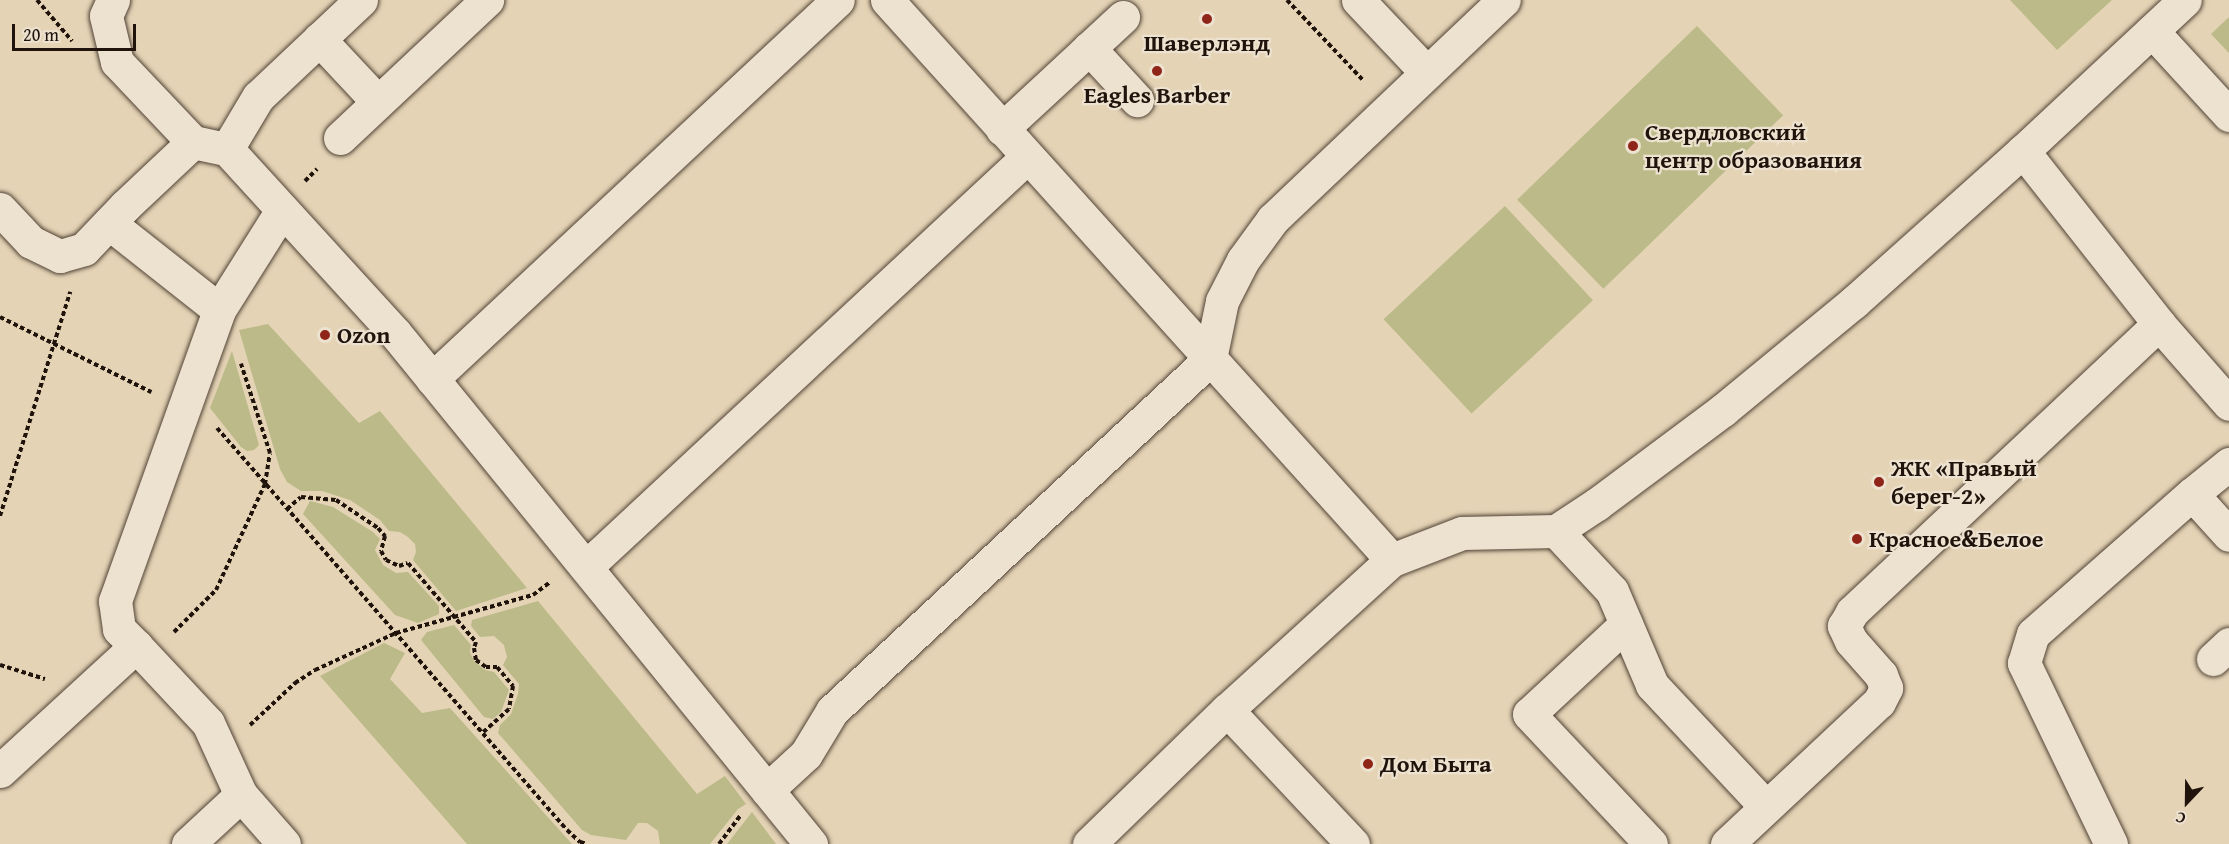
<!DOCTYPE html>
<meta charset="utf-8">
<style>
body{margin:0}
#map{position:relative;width:2229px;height:844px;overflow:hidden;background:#e4d3b5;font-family:"Gentium Book Plus",serif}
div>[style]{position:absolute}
.green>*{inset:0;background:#bbba88;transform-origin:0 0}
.path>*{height:4px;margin-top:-2px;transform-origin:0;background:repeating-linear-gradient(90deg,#20130c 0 4.5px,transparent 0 7.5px)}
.roads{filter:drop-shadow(0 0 2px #514336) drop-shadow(0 0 2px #514336)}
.minor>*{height:33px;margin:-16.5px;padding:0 16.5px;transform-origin:16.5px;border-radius:16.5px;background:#ede2cf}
.dots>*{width:16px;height:16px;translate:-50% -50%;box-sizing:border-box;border:3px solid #ede2cf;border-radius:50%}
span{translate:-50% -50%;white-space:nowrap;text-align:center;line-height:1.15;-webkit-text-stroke:4.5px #ede2cf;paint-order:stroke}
.poi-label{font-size:24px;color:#20130c;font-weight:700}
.left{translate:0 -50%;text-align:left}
.north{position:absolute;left:2157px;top:772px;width:60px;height:60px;-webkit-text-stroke:4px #ede2cf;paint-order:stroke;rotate:202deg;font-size:16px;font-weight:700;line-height:24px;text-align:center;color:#20130c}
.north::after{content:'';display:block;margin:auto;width:21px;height:27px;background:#20130c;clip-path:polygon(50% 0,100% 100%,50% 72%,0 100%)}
.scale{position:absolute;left:12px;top:24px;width:124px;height:27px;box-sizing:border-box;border:3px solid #20130c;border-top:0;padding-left:8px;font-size:18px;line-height:21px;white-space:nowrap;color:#20130c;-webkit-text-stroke:4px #ede2cf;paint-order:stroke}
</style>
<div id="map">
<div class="green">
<div style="clip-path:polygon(2010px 0,2112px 0,2057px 50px)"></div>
<div style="clip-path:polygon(2229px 17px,2229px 53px,2211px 34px)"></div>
<div style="left:1697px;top:26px;width:124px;height:250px;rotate:46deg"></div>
<div style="left:1505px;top:206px;width:129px;height:166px;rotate:47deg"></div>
<div style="clip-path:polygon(268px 324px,359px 423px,380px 411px,527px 588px,456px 611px,413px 560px,416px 552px,415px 544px,408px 537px,400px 532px,389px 531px,380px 520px,350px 500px,322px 491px,301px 491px,287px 482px,280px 469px,239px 330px)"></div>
<div style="clip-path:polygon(232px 351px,259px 445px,254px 450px,247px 451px,241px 447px,210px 408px)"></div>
<div style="clip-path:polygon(310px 501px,333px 507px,373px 532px,380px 539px,375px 550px,383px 565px,396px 573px,408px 572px,439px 606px,439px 614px,418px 623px,395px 615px,303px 514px)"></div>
<div style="clip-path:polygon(538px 601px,697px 794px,725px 776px,746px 804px,738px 809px,710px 844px,660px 844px,658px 831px,647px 823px,638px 823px,626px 840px,591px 835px,582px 830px,498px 733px,500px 725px,511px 714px,518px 694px,519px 684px,503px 665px,507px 657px,504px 645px,494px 636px,480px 637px,471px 626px,472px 620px)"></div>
<div style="clip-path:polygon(454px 625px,471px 645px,470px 652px,474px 661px,485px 670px,494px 672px,509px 690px,501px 712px,493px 719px,484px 717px,421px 640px,427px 632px)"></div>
<div style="clip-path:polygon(384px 643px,405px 653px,390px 679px,422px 713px,450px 708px,572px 844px,467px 844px,320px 676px)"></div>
<div style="clip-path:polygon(752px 812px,776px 844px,727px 844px)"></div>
</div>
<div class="path">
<div style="left:37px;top:0;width:54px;rotate:49.5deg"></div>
<div style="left:1287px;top:0;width:110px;rotate:46.5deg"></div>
<div style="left:305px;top:181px;width:17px;rotate:-45deg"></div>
<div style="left:0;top:317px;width:169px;rotate:26.4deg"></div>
<div style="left:217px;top:428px;width:533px;rotate:48.96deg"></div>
<div style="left:567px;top:830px;width:18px;rotate:43deg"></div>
<div style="left:580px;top:842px;width:7px;rotate:16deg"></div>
<div style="left:287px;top:509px;width:18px;rotate:-41deg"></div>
<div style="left:301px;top:497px;width:35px;rotate:5deg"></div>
<div style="left:336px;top:500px;width:50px;rotate:33.7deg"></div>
<div style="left:378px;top:528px;width:11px;rotate:49deg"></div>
<div style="left:385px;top:536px;width:16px;rotate:105deg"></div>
<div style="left:381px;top:551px;width:10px;rotate:61deg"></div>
<div style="left:386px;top:560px;width:14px;rotate:25deg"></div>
<div style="left:399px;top:566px;width:9px;rotate:-18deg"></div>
<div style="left:408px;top:563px;width:104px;rotate:49.3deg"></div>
<div style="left:476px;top:642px;width:6px;rotate:108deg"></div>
<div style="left:474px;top:648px;width:12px;rotate:81deg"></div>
<div style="left:476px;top:660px;width:12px;rotate:35deg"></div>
<div style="left:486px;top:667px;width:11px"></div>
<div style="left:497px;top:667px;width:25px;rotate:50deg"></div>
<div style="left:513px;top:686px;width:23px;rotate:100deg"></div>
<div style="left:509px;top:709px;width:36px;rotate:138deg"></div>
<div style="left:0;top:516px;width:235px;rotate:-72.6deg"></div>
<div style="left:174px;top:632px;width:59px;rotate:-45deg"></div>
<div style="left:216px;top:590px;width:117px;rotate:-65.2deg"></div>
<div style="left:265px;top:484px;width:31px;rotate:-81deg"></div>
<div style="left:270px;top:453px;width:94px;rotate:-108deg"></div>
<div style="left:0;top:665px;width:47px;rotate:17.3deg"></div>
<div style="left:250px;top:725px;width:62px;rotate:-43deg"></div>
<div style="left:295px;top:683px;width:24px;rotate:-33deg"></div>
<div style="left:315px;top:670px;width:89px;rotate:-24.6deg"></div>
<div style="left:396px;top:633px;width:142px;rotate:-15.5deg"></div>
<div style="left:533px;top:595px;width:21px;rotate:-37deg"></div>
<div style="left:719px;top:844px;width:35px;rotate:-53deg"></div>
</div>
<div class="roads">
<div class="minor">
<div style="left:113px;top:0;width:17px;rotate:114deg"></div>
<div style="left:106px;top:16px;width:47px;rotate:76.6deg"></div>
<div style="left:117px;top:62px;width:110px;rotate:46.5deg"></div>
<div style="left:361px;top:0;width:141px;rotate:136.7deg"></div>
<div style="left:258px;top:97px;width:61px;rotate:120.8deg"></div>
<div style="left:227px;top:149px;width:249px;rotate:47.6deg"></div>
<div style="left:395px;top:333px;width:659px;rotate:50.85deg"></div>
<div style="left:887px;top:0;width:754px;rotate:47.96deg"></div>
<div style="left:1358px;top:0;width:100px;rotate:46.6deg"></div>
<div style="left:2152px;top:31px;width:114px;rotate:47.5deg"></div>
<div style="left:319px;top:39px;width:86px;rotate:46.9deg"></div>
<div style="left:1089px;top:48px;width:71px;rotate:47.3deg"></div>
<div style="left:1002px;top:129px;width:165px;rotate:-42.8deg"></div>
<div style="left:340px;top:138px;width:202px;rotate:-43.2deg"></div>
<div style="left:2023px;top:151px;width:220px;rotate:51.8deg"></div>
<div style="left:2159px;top:324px;width:106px;rotate:48.8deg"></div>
<div style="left:0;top:209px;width:45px;rotate:46.8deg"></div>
<div style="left:31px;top:242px;width:32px;rotate:26deg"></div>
<div style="left:60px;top:256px;width:25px;rotate:-16deg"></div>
<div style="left:84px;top:249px;width:59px;rotate:-46.4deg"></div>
<div style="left:125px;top:206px;width:93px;rotate:-43.3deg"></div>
<div style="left:193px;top:142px;width:35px;rotate:12deg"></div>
<div style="left:109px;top:223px;width:140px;rotate:38.3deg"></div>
<div style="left:432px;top:379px;width:555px;rotate:-43.03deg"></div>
<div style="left:2192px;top:494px;width:55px;rotate:47.9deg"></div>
<div style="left:1556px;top:531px;width:82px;rotate:47deg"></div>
<div style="left:1612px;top:591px;width:102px;rotate:66.9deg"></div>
<div style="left:1652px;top:685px;width:167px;rotate:46.9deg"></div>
<div style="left:586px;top:567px;width:602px;rotate:-42.91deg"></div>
<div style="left:1626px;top:624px;width:132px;rotate:137.1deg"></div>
<div style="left:1529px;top:714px;width:178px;rotate:46.8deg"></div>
<div style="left:136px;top:646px;width:105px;rotate:46.9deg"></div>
<div style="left:208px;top:723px;width:79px;rotate:65.4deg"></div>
<div style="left:241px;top:795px;width:65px;rotate:48.7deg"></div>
<div style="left:2213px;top:659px;width:22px;rotate:-43deg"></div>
<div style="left:1227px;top:710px;width:184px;rotate:46.8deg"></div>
<div style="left:0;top:771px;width:185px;rotate:-42.6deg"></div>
<div style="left:136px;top:646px;width:24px;rotate:-135deg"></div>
<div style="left:119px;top:629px;width:28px;rotate:-98deg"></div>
<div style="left:115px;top:601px;width:309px;rotate:-70.3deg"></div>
<div style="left:219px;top:310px;width:118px;rotate:-57.8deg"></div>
<div style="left:767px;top:790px;width:53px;rotate:-42.7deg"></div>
<div style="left:806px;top:754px;width:50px;rotate:-58.8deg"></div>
<div style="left:832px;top:711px;width:517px;rotate:-42.96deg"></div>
<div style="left:1210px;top:359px;width:59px;rotate:-78.3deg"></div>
<div style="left:1222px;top:301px;width:46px;rotate:-62.9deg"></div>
<div style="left:1243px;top:260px;width:51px;rotate:-53.8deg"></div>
<div style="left:1273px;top:219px;width:318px;rotate:-43.5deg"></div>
<div style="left:188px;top:844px;width:72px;rotate:-42.8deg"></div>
<div style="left:1089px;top:844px;width:192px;rotate:-44.2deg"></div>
<div style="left:1227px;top:710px;width:223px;rotate:-42.3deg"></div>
<div style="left:1392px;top:560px;width:75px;rotate:-21.1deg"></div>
<div style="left:1462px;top:533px;width:94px;rotate:-1.2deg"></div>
<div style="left:1556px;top:531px;width:49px;rotate:-33.4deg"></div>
<div style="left:1597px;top:504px;width:157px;rotate:-36.7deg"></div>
<div style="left:1723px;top:410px;width:170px;rotate:-39.5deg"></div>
<div style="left:1854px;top:302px;width:227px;rotate:-41.8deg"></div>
<div style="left:2023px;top:151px;width:221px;rotate:-43deg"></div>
<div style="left:1727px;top:844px;width:208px;rotate:-43.1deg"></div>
<div style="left:1879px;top:702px;width:16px;rotate:-63deg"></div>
<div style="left:1886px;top:688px;width:14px;rotate:-111deg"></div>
<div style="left:1881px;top:675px;width:45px;rotate:-131.4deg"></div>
<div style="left:1851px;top:641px;width:17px;rotate:-115deg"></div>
<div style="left:1844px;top:626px;width:16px;rotate:-60deg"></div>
<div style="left:1852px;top:612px;width:421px;rotate:-43.2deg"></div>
<div style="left:2111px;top:844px;width:201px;rotate:-115.7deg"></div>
<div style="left:2024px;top:663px;width:30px;rotate:-73deg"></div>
<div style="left:2033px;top:634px;width:212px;rotate:-41.4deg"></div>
<div style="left:2192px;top:494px;width:48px;rotate:-39deg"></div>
</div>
</div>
<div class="dots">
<div style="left:1207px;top:19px;background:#8f2418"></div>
<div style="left:1157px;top:71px;background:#8f2418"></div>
<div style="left:1633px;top:146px;background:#8f2418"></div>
<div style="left:325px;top:335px;background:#8f2418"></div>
<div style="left:1879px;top:482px;background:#8f2418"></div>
<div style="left:1857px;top:539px;background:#8f2418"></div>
<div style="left:1368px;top:764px;background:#8f2418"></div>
</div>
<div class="poi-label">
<span style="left:1207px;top:43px">Шаверлэнд</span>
<span style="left:1157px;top:95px">Eagles Barber</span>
<span class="left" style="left:1645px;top:146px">Свердловский<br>центр образования</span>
<span class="left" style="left:337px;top:335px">Ozon</span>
<span class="left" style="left:1891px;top:482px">ЖК «Правый<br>берег-2»</span>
<span class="left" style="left:1869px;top:539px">Красное&amp;Белое</span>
<span class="left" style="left:1380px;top:764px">Дом Быта</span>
</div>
<div class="north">С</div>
<div class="scale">20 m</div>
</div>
